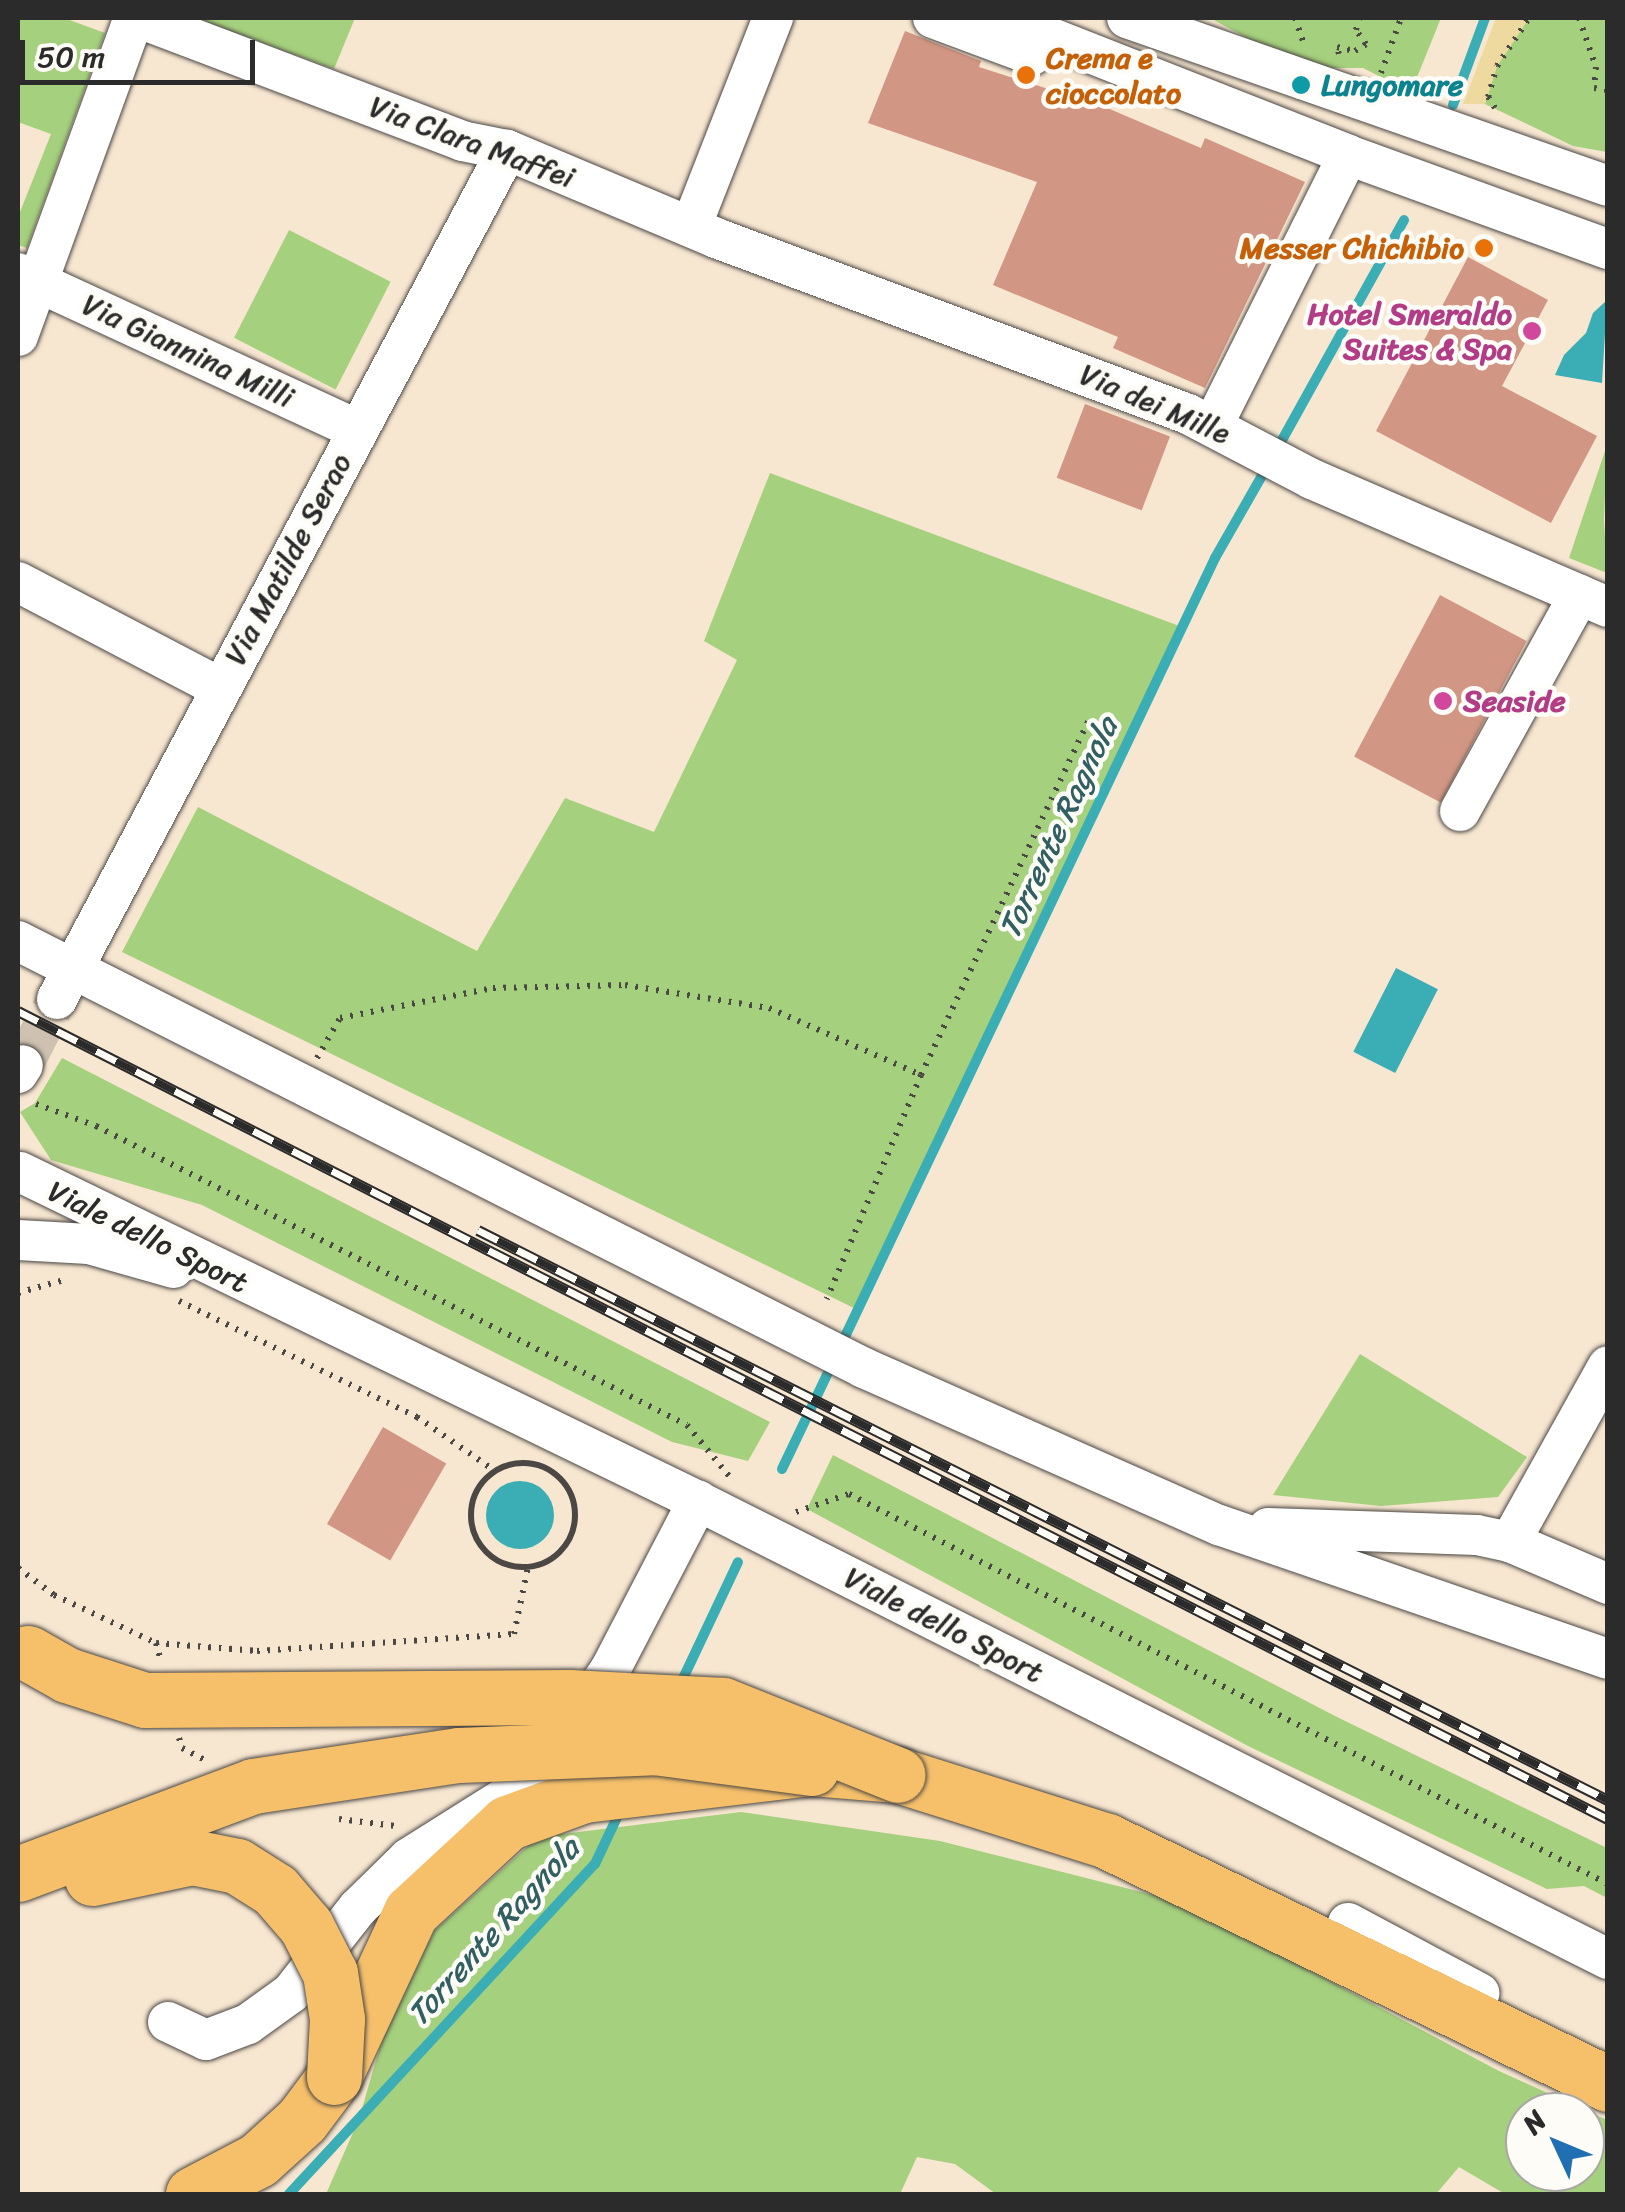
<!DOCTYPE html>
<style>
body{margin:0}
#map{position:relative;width:1625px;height:2212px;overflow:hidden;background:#f7e6d0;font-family:Sriracha,sans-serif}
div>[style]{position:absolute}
.green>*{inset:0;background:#a5d07d;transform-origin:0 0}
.sand>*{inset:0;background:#eeda9e}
.water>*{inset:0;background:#3badb5;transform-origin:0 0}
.round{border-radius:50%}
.stream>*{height:10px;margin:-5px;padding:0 5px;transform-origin:5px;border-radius:5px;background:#3badb5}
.building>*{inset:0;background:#d29684;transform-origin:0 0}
.minor-tunnel>*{height:40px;margin-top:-20px;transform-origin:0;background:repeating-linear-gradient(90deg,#cec1af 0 40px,transparent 0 60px)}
.path>*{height:6px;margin-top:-3px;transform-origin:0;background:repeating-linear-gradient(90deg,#4a4744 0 2.5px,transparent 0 10.5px)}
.path>.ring{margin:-3px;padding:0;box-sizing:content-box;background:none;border:6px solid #4a4744;border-radius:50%}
.roads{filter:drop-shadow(0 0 2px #4a4744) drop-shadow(0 0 2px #4a4744)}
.minor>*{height:40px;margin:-20px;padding:0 20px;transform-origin:20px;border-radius:20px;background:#fff}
.highway>*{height:55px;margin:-27.5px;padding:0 27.5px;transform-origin:27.5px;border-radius:27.5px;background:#f6c06b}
.rail>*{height:11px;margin-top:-5.5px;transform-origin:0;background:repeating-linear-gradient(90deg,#fdfcf7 0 22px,#2b2b2b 0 44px);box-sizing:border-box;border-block:2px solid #2b2b2b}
.bridges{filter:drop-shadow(0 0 2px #4a4744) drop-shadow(0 0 2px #4a4744)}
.highway-bridge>*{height:55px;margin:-27.5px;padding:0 27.5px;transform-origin:27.5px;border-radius:27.5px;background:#f6c06b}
.dots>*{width:28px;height:28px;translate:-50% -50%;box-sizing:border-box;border:5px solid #fdfcf7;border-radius:50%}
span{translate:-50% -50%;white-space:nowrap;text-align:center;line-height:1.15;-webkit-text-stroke:9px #fdfcf7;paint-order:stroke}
.food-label{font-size:30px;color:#c56008;font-weight:700}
.left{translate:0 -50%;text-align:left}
.right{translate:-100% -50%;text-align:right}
.culture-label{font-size:30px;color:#0d838f;font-weight:700}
.street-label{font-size:30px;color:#2b2b2b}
.hotel-label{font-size:30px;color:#b23c85;font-weight:700}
.water-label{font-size:32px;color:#315f62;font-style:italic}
.frame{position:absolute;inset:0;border:20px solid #2b2b2b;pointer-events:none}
.north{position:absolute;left:1505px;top:2092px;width:100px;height:100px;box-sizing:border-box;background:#fdfcf7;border:2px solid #a9a8a5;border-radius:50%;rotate:314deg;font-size:28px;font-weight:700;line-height:40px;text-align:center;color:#2b2b2b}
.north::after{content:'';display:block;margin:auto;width:35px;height:45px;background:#1f6fb2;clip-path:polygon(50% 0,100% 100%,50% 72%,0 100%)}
.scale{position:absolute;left:20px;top:40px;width:235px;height:45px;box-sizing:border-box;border:5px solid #2b2b2b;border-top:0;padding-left:12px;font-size:30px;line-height:35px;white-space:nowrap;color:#2b2b2b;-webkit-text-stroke:8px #fdfcf7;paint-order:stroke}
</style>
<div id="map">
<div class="green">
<div style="clip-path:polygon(18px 18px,64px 18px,105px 33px,27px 248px,18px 245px,18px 217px,51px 134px,18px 122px)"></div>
<div style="clip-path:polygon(194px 18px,355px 18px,334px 69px)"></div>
<div style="clip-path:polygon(1210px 18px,1441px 18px,1411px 92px,1363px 68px,1319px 68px,1275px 53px)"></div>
<div style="clip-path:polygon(1529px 18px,1607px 18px,1607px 152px,1573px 146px,1485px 104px,1497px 66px)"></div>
<div style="left:289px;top:230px;width:114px;height:121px;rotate:27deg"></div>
<div style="clip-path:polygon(1607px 445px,1604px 520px,1607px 573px,1569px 558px)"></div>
<div style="clip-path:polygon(770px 473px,1182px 627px,858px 1310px,122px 952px,198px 807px,477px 951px,565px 798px,654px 832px,737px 660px,704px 641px)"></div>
<div style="clip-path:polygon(62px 1058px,770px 1422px,748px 1461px,672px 1442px,202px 1205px,51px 1160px,20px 1112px,35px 1103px)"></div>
<div style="clip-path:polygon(1360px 1354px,1527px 1457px,1498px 1497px,1381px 1506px,1273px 1495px)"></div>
<div style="clip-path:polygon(833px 1455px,1339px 1718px,1607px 1848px,1607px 1898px,1584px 1886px,1547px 1889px,1248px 1746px,807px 1509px)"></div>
<div style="clip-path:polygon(evenodd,741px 1812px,940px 1841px,1181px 1902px,1499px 2071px,1607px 2120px,1607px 2194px,1505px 2194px,1459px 2167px,1436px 2194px,996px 2194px,955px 2164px,917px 2157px,900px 2194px,326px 2194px,359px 2119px,381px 2043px,434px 1931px,538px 1837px,741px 1812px,1525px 2112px,1585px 2112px,1585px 2172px,1525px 2172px,1525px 2112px)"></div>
</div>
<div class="sand">
<div style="clip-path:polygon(1496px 18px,1529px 18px,1497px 66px,1485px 104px,1463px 104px)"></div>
</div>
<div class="water">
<div style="clip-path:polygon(1607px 300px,1602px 383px,1555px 375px,1564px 355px,1586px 333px,1593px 313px)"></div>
<div style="left:1396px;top:968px;width:47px;height:94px;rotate:27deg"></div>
<div class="round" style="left:486px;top:1481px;width:68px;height:68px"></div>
</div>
<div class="stream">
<div style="left:1453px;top:105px;width:93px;rotate:-69.8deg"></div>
<div style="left:1276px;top:451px;width:264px;rotate:-61deg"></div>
<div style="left:841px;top:1345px;width:871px;rotate:-64.58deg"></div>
<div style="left:1215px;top:558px;width:107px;rotate:-60.3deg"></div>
<div style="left:782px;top:1469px;width:121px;rotate:-64.5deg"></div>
<div style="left:679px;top:1687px;width:138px;rotate:-64.7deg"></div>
<div style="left:289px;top:2194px;width:450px;rotate:-47.2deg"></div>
<div style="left:595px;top:1864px;width:59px;rotate:-64.7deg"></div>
</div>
<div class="building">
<div style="clip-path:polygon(905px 31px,981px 61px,979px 67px,1105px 107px,1201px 148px,1205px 138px,1305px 182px,1205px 388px,1113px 348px,1118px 337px,993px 285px,1037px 182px,868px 123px)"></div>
<div style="clip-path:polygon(1468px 257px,1548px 300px,1502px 386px,1597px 436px,1551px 523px,1376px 431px)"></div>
<div style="left:1085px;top:404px;width:91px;height:79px;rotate:21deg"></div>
<div style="left:1440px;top:595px;width:98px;height:183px;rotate:28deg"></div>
<div style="left:383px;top:1427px;width:73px;height:112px;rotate:30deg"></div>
</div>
<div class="minor-tunnel">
<div style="left:23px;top:1065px;width:74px;rotate:-62.7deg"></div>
</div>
<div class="path">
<div style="left:1295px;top:18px;width:28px;rotate:71deg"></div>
<div style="left:1579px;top:18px;width:52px;rotate:70.9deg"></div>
<div style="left:1596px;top:67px;width:21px;rotate:95deg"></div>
<div style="left:1594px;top:88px;width:14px;rotate:8deg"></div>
<div style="left:1339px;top:54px;width:7px;rotate:-106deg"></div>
<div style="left:1337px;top:47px;width:18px;rotate:13deg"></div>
<div style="left:1355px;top:51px;width:13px;rotate:-32deg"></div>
<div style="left:1366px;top:44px;width:17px;rotate:-126deg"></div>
<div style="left:1356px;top:30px;width:12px;rotate:-76deg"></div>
<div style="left:1381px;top:73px;width:59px;rotate:-70deg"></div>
<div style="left:1495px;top:108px;width:13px;rotate:-122deg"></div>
<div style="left:1488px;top:97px;width:32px;rotate:-74deg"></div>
<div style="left:1497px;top:66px;width:58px;rotate:-56.3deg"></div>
<div style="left:317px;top:1058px;width:46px;rotate:-60.1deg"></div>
<div style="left:340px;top:1018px;width:156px;rotate:-11.1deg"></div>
<div style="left:493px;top:988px;width:132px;rotate:-1.3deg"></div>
<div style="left:625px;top:985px;width:146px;rotate:9.1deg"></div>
<div style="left:769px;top:1008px;width:166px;rotate:23.8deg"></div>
<div style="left:921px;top:1075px;width:243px;rotate:112.8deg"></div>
<div style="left:921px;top:1075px;width:398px;rotate:-64.7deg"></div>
<div style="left:36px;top:1104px;width:64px;rotate:20.1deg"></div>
<div style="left:96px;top:1126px;width:662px;rotate:26.84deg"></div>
<div style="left:687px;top:1425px;width:66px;rotate:50.5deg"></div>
<div style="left:18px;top:1293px;width:48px;rotate:-15.8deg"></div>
<div style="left:179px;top:1301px;width:265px;rotate:26deg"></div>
<div style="left:417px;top:1417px;width:95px;rotate:34.7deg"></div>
<div class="ring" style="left:471px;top:1463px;width:98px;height:98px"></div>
<div style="left:796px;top:1512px;width:56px;rotate:-18.8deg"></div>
<div style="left:849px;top:1494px;width:853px;rotate:27.2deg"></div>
<div style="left:18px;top:1568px;width:45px;rotate:36.9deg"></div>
<div style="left:54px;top:1595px;width:113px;rotate:25.2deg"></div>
<div style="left:156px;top:1643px;width:16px;rotate:75deg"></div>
<div style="left:156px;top:1643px;width:101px;rotate:4.5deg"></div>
<div style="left:257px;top:1651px;width:258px;rotate:-3.8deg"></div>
<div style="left:514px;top:1634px;width:68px;rotate:-78.2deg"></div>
<div style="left:179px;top:1738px;width:10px;rotate:73deg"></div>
<div style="left:182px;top:1748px;width:26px;rotate:28deg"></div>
<div style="left:339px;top:1819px;width:57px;rotate:7deg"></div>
</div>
<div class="roads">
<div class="minor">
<div style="left:139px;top:18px;width:346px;rotate:20.8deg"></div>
<div style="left:462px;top:141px;width:46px;rotate:11.3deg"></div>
<div style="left:507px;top:150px;width:227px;rotate:22.8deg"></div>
<div style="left:716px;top:238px;width:504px;rotate:20.45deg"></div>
<div style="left:1188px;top:414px;width:140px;rotate:27.7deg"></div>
<div style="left:1312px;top:479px;width:322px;rotate:23.4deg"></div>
<div style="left:933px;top:18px;width:106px;rotate:20.5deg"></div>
<div style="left:1001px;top:18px;width:373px;rotate:21.5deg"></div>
<div style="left:1348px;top:155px;width:276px;rotate:19.9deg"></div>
<div style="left:1127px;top:18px;width:509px;rotate:19.25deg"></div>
<div style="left:691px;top:227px;width:225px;rotate:-68.6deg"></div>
<div style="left:18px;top:273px;width:374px;rotate:24.8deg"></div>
<div style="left:18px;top:336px;width:338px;rotate:-70deg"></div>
<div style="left:1213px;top:425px;width:302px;rotate:-63.4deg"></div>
<div style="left:18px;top:582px;width:227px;rotate:27.6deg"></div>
<div style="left:1460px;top:811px;width:247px;rotate:-61.1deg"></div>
<div style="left:18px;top:941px;width:948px;rotate:26.78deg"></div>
<div style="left:864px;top:1368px;width:388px;rotate:23.9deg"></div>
<div style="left:1219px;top:1525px;width:411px;rotate:19deg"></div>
<div style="left:57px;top:999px;width:961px;rotate:-62.07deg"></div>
<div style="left:18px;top:1073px;width:9px;rotate:-58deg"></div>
<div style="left:20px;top:1172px;width:754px;rotate:25.89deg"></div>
<div style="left:698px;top:1501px;width:1019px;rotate:26.72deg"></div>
<div style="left:18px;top:1240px;width:71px;rotate:3.2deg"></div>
<div style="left:89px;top:1244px;width:88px;rotate:15.8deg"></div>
<div style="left:1268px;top:1528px;width:209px;rotate:1.9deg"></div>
<div style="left:1477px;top:1535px;width:34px;rotate:12deg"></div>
<div style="left:1510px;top:1542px;width:107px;rotate:23.2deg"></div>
<div style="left:1510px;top:1542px;width:201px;rotate:-60.9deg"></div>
<div style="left:1348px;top:1923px;width:149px;rotate:28.1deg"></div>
<div style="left:168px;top:2022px;width:42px;rotate:25.3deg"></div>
<div style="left:206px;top:2040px;width:45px;rotate:-20.9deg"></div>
<div style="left:248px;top:2024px;width:53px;rotate:-35.8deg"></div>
<div style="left:291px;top:1993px;width:108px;rotate:-51.8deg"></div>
<div style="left:358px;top:1908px;width:71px;rotate:-44.4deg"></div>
<div style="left:409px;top:1858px;width:150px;rotate:-32.2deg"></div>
<div style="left:536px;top:1778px;width:131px;rotate:-55.6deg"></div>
<div style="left:610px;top:1670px;width:191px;rotate:-62.5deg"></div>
</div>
<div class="highway">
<div style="left:193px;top:2194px;width:73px;rotate:-27.6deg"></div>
<div style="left:258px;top:2160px;width:59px;rotate:-42.3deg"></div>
<div style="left:302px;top:2120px;width:54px;rotate:-53.3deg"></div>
<div style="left:334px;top:2077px;width:182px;rotate:-65deg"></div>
<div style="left:411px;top:1912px;width:131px;rotate:-42.8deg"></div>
<div style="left:507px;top:1823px;width:82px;rotate:-20deg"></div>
<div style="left:584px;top:1795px;width:230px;rotate:-6.8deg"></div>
<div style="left:812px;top:1768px;width:86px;rotate:4.7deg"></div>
<div style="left:898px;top:1775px;width:219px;rotate:17.5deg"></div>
<div style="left:1107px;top:1841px;width:557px;rotate:25.87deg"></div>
</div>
</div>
<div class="rail">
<div style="left:18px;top:1011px;width:1784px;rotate:26.94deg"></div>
<div style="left:478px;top:1230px;width:1266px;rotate:26.77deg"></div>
</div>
<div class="bridges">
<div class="highway-bridge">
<div style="left:28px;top:1653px;width:45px;rotate:29.4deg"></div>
<div style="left:67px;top:1675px;width:82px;rotate:17.8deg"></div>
<div style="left:145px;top:1700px;width:424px;rotate:-0.4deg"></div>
<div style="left:569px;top:1697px;width:154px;rotate:3deg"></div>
<div style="left:723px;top:1705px;width:188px;rotate:21.8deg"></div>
<div style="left:18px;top:1874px;width:251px;rotate:-20.5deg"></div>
<div style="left:253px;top:1786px;width:208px;rotate:-8.6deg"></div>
<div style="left:459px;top:1755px;width:195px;rotate:-2.3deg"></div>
<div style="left:654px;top:1747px;width:159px;rotate:7.6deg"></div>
<div style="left:92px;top:1878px;width:102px;rotate:-11.9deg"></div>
<div style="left:192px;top:1857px;width:46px;rotate:11.3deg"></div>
<div style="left:237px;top:1866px;width:45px;rotate:32.3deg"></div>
<div style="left:275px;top:1890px;width:48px;rotate:49.3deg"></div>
<div style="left:306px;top:1926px;width:53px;rotate:62.9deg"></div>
<div style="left:330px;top:1973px;width:47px;rotate:81.3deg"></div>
<div style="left:337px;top:2019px;width:58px;rotate:93deg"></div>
</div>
</div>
<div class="dots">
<div style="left:1026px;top:75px;background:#e8710a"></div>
<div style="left:1301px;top:85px;background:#0f9aa8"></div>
<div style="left:1484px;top:248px;background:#e8710a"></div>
<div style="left:1532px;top:331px;background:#d1479c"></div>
<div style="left:1443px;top:701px;background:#d1479c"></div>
</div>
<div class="food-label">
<span class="left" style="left:1046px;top:75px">Crema e<br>cioccolato</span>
<span class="right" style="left:1464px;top:248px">Messer Chichibio</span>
</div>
<div class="culture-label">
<span class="left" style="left:1321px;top:85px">Lungomare</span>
</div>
<div class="street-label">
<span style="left:472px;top:142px;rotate:20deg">Via Clara Maffei</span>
<span style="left:188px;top:351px;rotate:25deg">Via Giannina Milli</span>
<span style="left:1155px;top:404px;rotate:23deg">Via dei Mille</span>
<span style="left:288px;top:559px;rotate:-62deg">Via Matilde Serao</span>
<span style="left:148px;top:1237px;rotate:26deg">Viale dello Sport</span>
<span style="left:944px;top:1625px;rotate:27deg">Viale dello Sport</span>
</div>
<div class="hotel-label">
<span class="right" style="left:1512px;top:331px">Hotel Smeraldo<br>Suites &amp; Spa</span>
<span class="left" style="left:1463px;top:701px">Seaside</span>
</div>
<div class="water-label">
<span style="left:1059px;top:828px;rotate:-65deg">Torrente Ragnola</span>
<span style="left:494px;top:1932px;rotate:-48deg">Torrente Ragnola</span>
</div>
<div class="frame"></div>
<div class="north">N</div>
<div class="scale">50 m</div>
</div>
